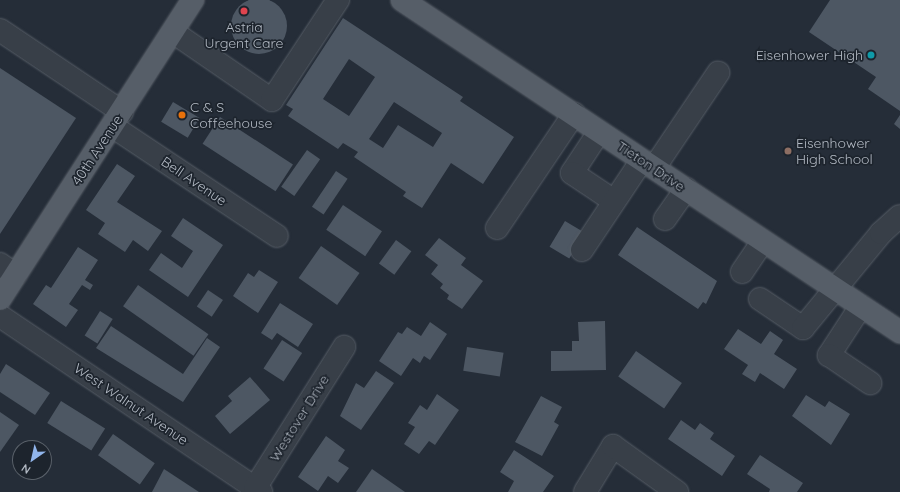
<!DOCTYPE html>
<style>
body{margin:0}
#map{position:relative;width:900px;height:492px;overflow:hidden;background:#252d38;font-family:Quicksand,sans-serif}
div>[style]{position:absolute}
.building>*{inset:0;background:#4d5763;transform-origin:0 0}
.round{border-radius:50%}
.roads{filter:drop-shadow(0 0 1px #565d66) drop-shadow(0 0 1px #565d66)}
.minor>*{height:22px;margin:-11px;padding:0 11px;transform-origin:11px;border-radius:11px;background:#383f48}
.major>*{height:22px;margin:-11px;padding:0 11px;transform-origin:11px;border-radius:11px;background:#565e68}
.dots>*{width:11px;height:11px;translate:-50% -50%;box-sizing:border-box;border:2px solid #1d242d;border-radius:50%}
span{translate:-50% -50%;white-space:nowrap;text-align:center;line-height:1.15;-webkit-text-stroke:3.5px #1d242d;paint-order:stroke}
.poi-label{font-size:14px;color:#b3bac4}
.right{translate:-100% -50%;text-align:right}
.left{translate:0 -50%;text-align:left}
.street-label{font-size:14px;color:#b3bac4}
.north{position:absolute;left:12px;top:440px;width:40px;height:40px;box-sizing:border-box;background:#1d242d;border:1px solid #596069;border-radius:50%;rotate:214deg;font-size:11px;font-weight:700;line-height:16px;text-align:center;color:#b3bac4}
.north::after{content:'';display:block;margin:auto;width:14px;height:18px;background:#91b5eb;clip-path:polygon(50% 0,100% 100%,50% 72%,0 100%)}
</style>
<div id="map">
<div class="building">
<div class="round" style="left:231px;top:-2px;width:56px;height:56px"></div>
<div style="clip-path:polygon(830px 0,900px 0,900px 111px,868px 89px,876px 77px,809px 32px)"></div>
<div style="clip-path:polygon(evenodd,343px 18px,463px 97px,460px 101px,514px 137px,483px 184px,451px 163px,422px 208px,403px 196px,406px 192px,354px 157px,358px 152px,343px 143px,338px 149px,288px 116px,293px 109px,286px 105px,343px 18px,349px 59px,375px 77px,349px 116px,323px 99px,349px 59px,343px 18px,394px 102px,442px 133px,433px 147px,398px 125px,383px 148px,369px 139px,394px 102px)"></div>
<div style="clip-path:polygon(0 68px,76px 118px,0 234px)"></div>
<div style="left:173px;top:102px;width:31px;height:23px;rotate:31deg"></div>
<div style="clip-path:polygon(900px 115px,900px 129px,894px 124px)"></div>
<div style="left:220px;top:117px;width:87px;height:32px;rotate:33deg"></div>
<div style="left:307px;top:150px;width:16px;height:45px;rotate:35deg"></div>
<div style="clip-path:polygon(117px 164px,135px 176px,117px 202px,162px 231px,148px 251px,133px 240px,125px 252px,98px 234px,105px 223px,86px 210px)"></div>
<div style="left:336px;top:171px;width:14px;height:43px;rotate:34deg"></div>
<div style="left:343px;top:205px;width:47px;height:30px;rotate:34deg"></div>
<div style="clip-path:polygon(183px 218px,223px 245px,188px 297px,149px 270px,161px 253px,182px 268px,193px 251px,171px 236px)"></div>
<div style="left:565px;top:221px;width:23px;height:30px;rotate:31deg"></div>
<div style="clip-path:polygon(637px 227px,717px 281px,706px 304px,703px 302px,698px 309px,618px 255px)"></div>
<div style="clip-path:polygon(439px 238px,466px 258px,461px 265px,483px 281px,462px 309px,447px 299px,449px 295px,440px 288px,443px 284px,431px 274px,438px 265px,425px 255px)"></div>
<div style="left:396px;top:240px;width:19px;height:29px;rotate:36deg"></div>
<div style="left:321px;top:246px;width:47px;height:39px;rotate:35deg"></div>
<div style="clip-path:polygon(78px 247px,98px 260px,85px 280px,93px 285px,90px 290px,82px 285px,69px 304px,78px 310px,66px 327px,33px 304px,46px 285px,51px 288px)"></div>
<div style="clip-path:polygon(259px 270px,278px 282px,258px 313px,233px 296px,248px 273px,254px 277px)"></div>
<div style="left:138px;top:285px;width:86px;height:26px;rotate:35deg"></div>
<div style="left:208px;top:290px;width:18px;height:20px;rotate:34deg"></div>
<div style="clip-path:polygon(280px 303px,313px 324px,298px 347px,277px 333px,272px 340px,261px 333px)"></div>
<div style="left:100px;top:311px;width:15px;height:29px;rotate:32deg"></div>
<div style="clip-path:polygon(605px 321px,606px 370px,551px 371px,551px 351px,572px 351px,572px 341px,579px 341px,578px 322px)"></div>
<div style="clip-path:polygon(430px 322px,447px 334px,430px 360px,424px 356px,420px 363px,413px 358px,401px 376px,379px 361px,398px 332px,402px 334px,407px 327px,421px 336px)"></div>
<div style="clip-path:polygon(111px 326px,183px 374px,207px 338px,220px 347px,183px 402px,96px 348px)"></div>
<div style="clip-path:polygon(738px 329px,761px 344px,770px 331px,783px 340px,774px 354px,797px 369px,784px 389px,760px 373px,755px 382px,742px 374px,748px 365px,724px 349px)"></div>
<div style="left:282px;top:340px;width:24px;height:34px;rotate:33deg"></div>
<div style="left:467px;top:347px;width:37px;height:24px;rotate:9deg"></div>
<div style="left:636px;top:351px;width:56px;height:31px;rotate:35deg"></div>
<div style="clip-path:polygon(6px 364px,50px 393px,35px 415px,0 392px,0 374px)"></div>
<div style="clip-path:polygon(376px 371px,394px 383px,361px 430px,340px 416px,356px 383px,364px 388px)"></div>
<div style="clip-path:polygon(250px 377px,270px 400px,230px 434px,215px 416px,232px 401px,228px 396px)"></div>
<div style="clip-path:polygon(437px 394px,459px 410px,435px 445px,429px 441px,419px 454px,404px 444px,415px 427px,408px 423px,420px 405px,427px 410px)"></div>
<div style="clip-path:polygon(806px 395px,825px 407px,829px 401px,850px 414px,831px 445px,792px 416px)"></div>
<div style="clip-path:polygon(541px 396px,562px 407px,554px 422px,559px 425px,542px 456px,515px 442px)"></div>
<div style="left:61px;top:401px;width:52px;height:26px;rotate:32deg"></div>
<div style="clip-path:polygon(0 412px,19px 425px,0 452px)"></div>
<div style="clip-path:polygon(681px 420px,695px 430px,700px 423px,714px 433px,710px 439px,735px 456px,722px 476px,668px 439px)"></div>
<div style="left:113px;top:434px;width:51px;height:26px;rotate:35deg"></div>
<div style="clip-path:polygon(326px 436px,345px 450px,338px 461px,349px 468px,338px 483px,328px 476px,318px 491px,298px 477px)"></div>
<div style="clip-path:polygon(514px 450px,554px 476px,543px 492px,508px 492px,514px 481px,500px 472px)"></div>
<div style="clip-path:polygon(760px 455px,803px 483px,797px 492px,769px 492px,770px 489px,747px 474px)"></div>
<div style="clip-path:polygon(164px 469px,199px 492px,152px 492px)"></div>
<div style="clip-path:polygon(372px 469px,405px 492px,356px 492px)"></div>
</div>
<div class="roads">
<div class="minor">
<div style="left:0;top:30px;width:147px;rotate:33.9deg"></div>
<div style="left:173px;top:32px;width:120px;rotate:34.5deg"></div>
<div style="left:272px;top:100px;width:120px;rotate:-56.6deg"></div>
<div style="left:112px;top:126px;width:198px;rotate:33.7deg"></div>
<div style="left:599px;top:132px;width:49px;rotate:123.4deg"></div>
<div style="left:572px;top:173px;width:50px;rotate:33.7deg"></div>
<div style="left:654px;top:168px;width:115px;rotate:-56deg"></div>
<div style="left:665px;top:219px;width:37px;rotate:-55deg"></div>
<div style="left:497px;top:228px;width:138px;rotate:-56deg"></div>
<div style="left:582px;top:250px;width:108px;rotate:-56.3deg"></div>
<div style="left:0;top:264px;width:19px;rotate:35deg"></div>
<div style="left:742px;top:272px;width:37px;rotate:-56deg"></div>
<div style="left:760px;top:299px;width:52px;rotate:34deg"></div>
<div style="left:803px;top:328px;width:123px;rotate:-50.6deg"></div>
<div style="left:881px;top:233px;width:25px;rotate:-42deg"></div>
<div style="left:861px;top:306px;width:59px;rotate:123.1deg"></div>
<div style="left:829px;top:355px;width:50px;rotate:34.3deg"></div>
<div style="left:0;top:316px;width:315px;rotate:34deg"></div>
<div style="left:255px;top:488px;width:167px;rotate:-57.7deg"></div>
<div style="left:585px;top:492px;width:54px;rotate:-58.7deg"></div>
<div style="left:613px;top:446px;width:79px;rotate:35.7deg"></div>
</div>
<div class="major">
<div style="left:402px;top:0;width:599px;rotate:33.69deg"></div>
<div style="left:0;top:299px;width:356px;rotate:-57.2deg"></div>
</div>
</div>
<div class="dots">
<div style="left:244px;top:11px;background:#e0444e"></div>
<div style="left:871px;top:55px;background:#0f9aa8"></div>
<div style="left:182px;top:115px;background:#e8710a"></div>
<div style="left:788px;top:151px;background:#8d6e63"></div>
</div>
<div class="poi-label">
<span style="left:244px;top:35px">Astria<br>Urgent Care</span>
<span class="right" style="left:863px;top:55px">Eisenhower High</span>
<span class="left" style="left:190px;top:115px">C &amp; S<br>Coffeehouse</span>
<span class="left" style="left:796px;top:151px">Eisenhower<br>High School</span>
</div>
<div class="street-label">
<span style="left:97px;top:150px;rotate:-57deg">40th Avenue</span>
<span style="left:651px;top:166px;rotate:34deg">Tieton Drive</span>
<span style="left:194px;top:181px;rotate:34deg">Bell Avenue</span>
<span style="left:131px;top:404px;rotate:34deg">West Walnut Avenue</span>
<span style="left:299px;top:418px;rotate:-58deg">Westover Drive</span>
</div>
<div class="north">N</div>
</div>
